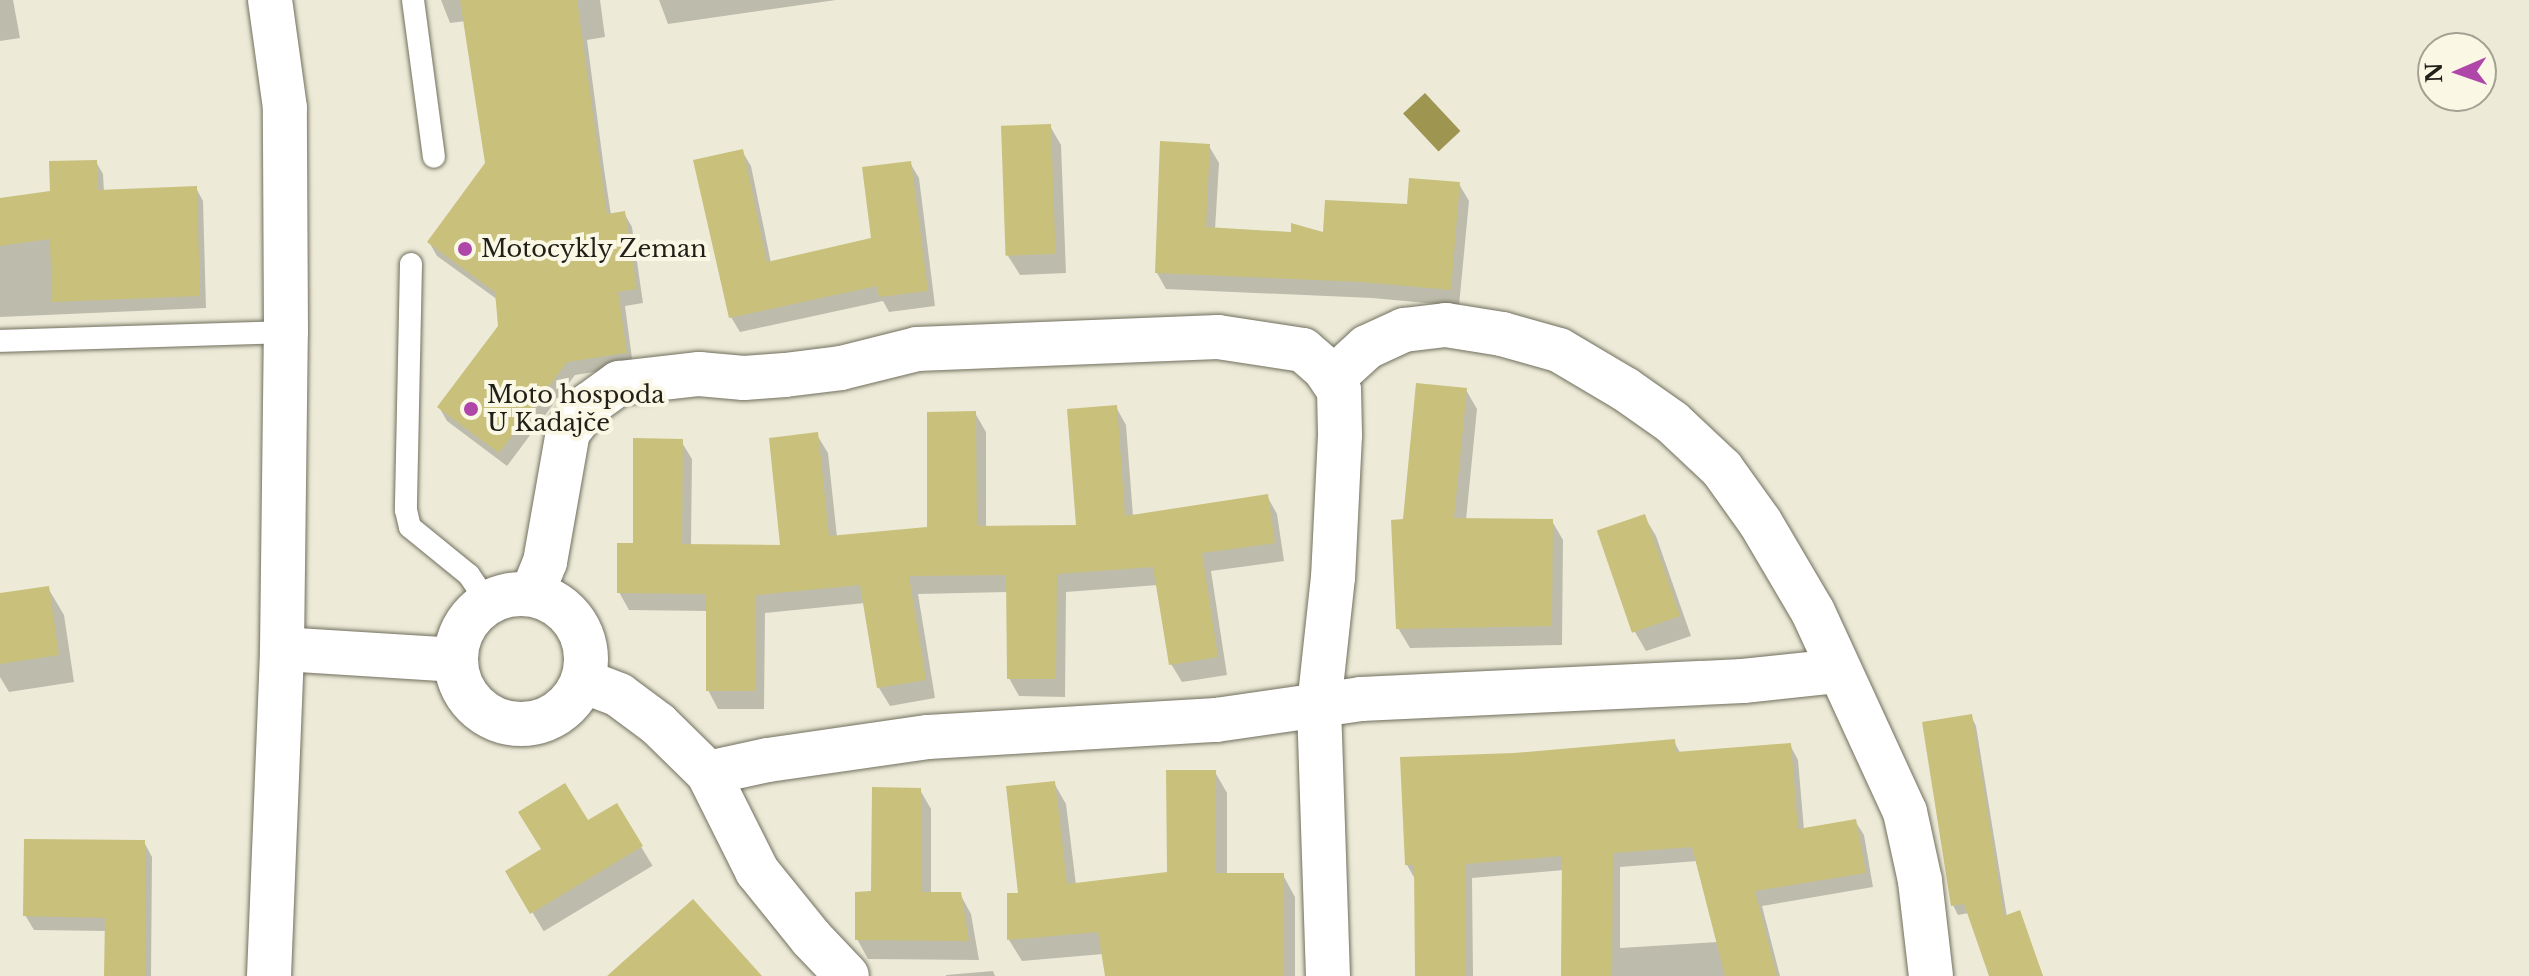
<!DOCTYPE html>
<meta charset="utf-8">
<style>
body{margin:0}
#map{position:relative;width:2529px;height:976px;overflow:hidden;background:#edebd8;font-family:"Libre Baskerville",serif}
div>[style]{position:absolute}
.water>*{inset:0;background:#9d9550;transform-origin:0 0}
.shadow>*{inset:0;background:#0003;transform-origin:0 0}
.building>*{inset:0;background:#c8c07b;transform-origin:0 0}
.roads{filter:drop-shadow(0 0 2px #716f5e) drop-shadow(0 0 2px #716f5e)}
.service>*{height:22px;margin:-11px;padding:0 11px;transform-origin:11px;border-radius:11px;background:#fff}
.minor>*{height:44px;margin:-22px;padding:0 22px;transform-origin:22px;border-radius:22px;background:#fff}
.minor>.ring{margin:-22px;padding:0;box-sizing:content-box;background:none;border:44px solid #fff;border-radius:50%}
.secondary>*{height:44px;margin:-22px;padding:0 22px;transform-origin:22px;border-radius:22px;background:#fff}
.dots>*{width:22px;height:22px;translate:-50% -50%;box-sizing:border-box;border:4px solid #faf8e5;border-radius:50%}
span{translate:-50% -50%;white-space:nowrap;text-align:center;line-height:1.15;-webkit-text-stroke:8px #faf8e5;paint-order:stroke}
.poi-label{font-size:24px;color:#201f18}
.left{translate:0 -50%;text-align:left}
.north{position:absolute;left:2417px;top:32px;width:80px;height:80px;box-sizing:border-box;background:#faf8e5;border:2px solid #a3a193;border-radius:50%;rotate:268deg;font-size:22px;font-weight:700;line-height:32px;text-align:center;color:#201f18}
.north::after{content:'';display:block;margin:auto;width:28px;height:36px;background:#af47a9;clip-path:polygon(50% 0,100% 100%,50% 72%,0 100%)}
</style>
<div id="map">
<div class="water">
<div style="left:1425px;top:93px;width:52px;height:30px;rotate:47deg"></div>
</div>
<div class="shadow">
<div style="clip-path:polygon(0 0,13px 0,20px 38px,0 41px)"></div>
<div style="clip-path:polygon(441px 0,600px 0,605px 37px,587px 40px,604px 169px,611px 215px,624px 213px,632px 227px,643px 303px,625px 306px,633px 366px,575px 375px,507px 466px,447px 421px,439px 407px,500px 326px,498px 300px,437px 256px,429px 242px,487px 164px,466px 21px,450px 23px)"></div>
<div style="clip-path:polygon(659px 0,836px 0,668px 24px)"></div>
<div style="clip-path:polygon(1050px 126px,1061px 145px,1066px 273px,1020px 275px,1008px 256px)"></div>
<div style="clip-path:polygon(1209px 146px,1219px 163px,1215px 230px,1325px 235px,1409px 206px,1459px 184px,1469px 201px,1459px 306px,1372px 298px,1166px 289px,1157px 273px)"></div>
<div style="clip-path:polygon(742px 151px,751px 166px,771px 263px,874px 240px,910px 163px,919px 178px,935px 306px,889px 312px,883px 301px,740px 332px,731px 317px)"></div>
<div style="clip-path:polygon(96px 162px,103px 174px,104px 192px,196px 188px,203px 201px,206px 308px,0 317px,0 200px,52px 192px)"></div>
<div style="clip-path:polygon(1466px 390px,1477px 409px,1466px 520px,1552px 521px,1563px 540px,1562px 645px,1410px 648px,1398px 628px)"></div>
<div style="clip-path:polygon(1116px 407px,1126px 425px,1133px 516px,1267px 496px,1277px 514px,1284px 561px,1211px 571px,1227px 675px,1182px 682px,1171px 664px,1158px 585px,1066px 592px,1065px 697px,1019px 696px,1009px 678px,1008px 592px,918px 594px,935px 698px,890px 706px,879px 688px,865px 603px,765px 613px,764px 709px,718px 709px,708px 690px,708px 611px,629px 610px,619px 592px,635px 545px,681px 441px,692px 459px,691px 546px,783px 547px,817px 435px,828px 453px,837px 537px,929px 528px,975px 413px,986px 432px,986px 528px,1078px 527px)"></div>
<div style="clip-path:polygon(1644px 516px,1656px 536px,1691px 636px,1646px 651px,1635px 632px)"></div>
<div style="clip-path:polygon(48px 588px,64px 615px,74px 682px,9px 692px,0 677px,0 595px)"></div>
<div style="clip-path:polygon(1971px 716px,1976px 726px,2007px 917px,2019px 913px,2043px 976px,1991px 976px,1969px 913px,1958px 915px,1953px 905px)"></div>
<div style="clip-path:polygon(evenodd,1674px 742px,1681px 754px,1790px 745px,1798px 760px,1804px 830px,1855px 821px,1864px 835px,1873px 887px,1762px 906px,1780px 976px,1563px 976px,1564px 870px,1472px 878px,1473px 976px,1417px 976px,1415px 879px,1407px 865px,1515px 755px,1674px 742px,1698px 861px,1718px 942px,1620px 948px,1620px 867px,1698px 861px)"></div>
<div style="clip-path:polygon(1215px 772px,1227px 793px,1227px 875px,1283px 875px,1295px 897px,1295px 976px,1107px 976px,1103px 954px,1022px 961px,1009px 940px,1054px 783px,1066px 804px,1076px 885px,1169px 874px)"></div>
<div style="clip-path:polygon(920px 790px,931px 809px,931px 894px,960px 894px,971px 914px,979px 960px,868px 959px,857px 939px)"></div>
<div style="left:616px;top:805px;width:71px;height:127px;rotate:59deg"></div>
<div style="clip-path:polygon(144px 842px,152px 857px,151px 976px,106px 976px,107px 931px,34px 930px,25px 915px)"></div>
<div style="clip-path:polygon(993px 971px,995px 976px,946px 976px,946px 975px)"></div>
</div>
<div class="building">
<div style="clip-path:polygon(460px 0,577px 0,607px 214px,625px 211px,637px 289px,618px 292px,627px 353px,567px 362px,499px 453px,437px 407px,498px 326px,495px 292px,427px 242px,485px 163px)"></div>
<div style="left:1051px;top:124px;width:130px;height:50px;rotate:88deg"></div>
<div style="clip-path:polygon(1160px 141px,1210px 144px,1206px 227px,1291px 232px,1291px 223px,1323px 232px,1325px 200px,1407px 204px,1409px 178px,1460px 182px,1451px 290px,1361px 282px,1155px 273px)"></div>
<div style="clip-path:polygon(743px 149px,767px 262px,871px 238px,862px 167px,911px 161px,928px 291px,879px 297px,877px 286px,729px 318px,693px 160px)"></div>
<div style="clip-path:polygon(97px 160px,98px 190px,197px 186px,200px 296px,52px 302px,50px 239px,0 246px,0 198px,50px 191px,49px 161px)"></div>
<div style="clip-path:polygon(1416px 383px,1467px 388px,1454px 518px,1553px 519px,1552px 626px,1396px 629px,1391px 520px,1403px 519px)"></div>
<div style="clip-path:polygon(1117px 405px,1125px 516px,1268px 494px,1275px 543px,1202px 553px,1218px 657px,1169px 665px,1153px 567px,1057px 574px,1056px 679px,1007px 679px,1006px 575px,909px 576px,926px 680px,877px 688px,860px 585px,756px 595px,755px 691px,706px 691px,706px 594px,617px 593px,617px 543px,633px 543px,633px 438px,683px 439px,682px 544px,780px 545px,769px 438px,818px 432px,829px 536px,927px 527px,927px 412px,976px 411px,977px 526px,1076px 525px,1067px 409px)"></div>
<div style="left:1645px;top:514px;width:108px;height:51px;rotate:71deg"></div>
<div style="clip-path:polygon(49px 586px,59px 655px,0 664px,0 593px)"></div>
<div style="clip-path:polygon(1972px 714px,2004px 916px,2020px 910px,2043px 976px,1989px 976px,1964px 904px,1951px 906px,1922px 722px)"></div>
<div style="clip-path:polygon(1675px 739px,1676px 752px,1791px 743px,1798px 829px,1856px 819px,1866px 873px,1755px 891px,1777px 976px,1725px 976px,1692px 847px,1613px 853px,1612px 976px,1561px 976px,1562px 856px,1465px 864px,1466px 976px,1415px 976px,1414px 865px,1405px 865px,1400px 757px,1514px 753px)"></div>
<div style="clip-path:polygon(1166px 770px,1216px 770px,1216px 873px,1284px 873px,1283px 976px,1105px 976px,1098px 932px,1007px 940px,1007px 893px,1018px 893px,1006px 786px,1055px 781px,1067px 884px,1167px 872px)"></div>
<div style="clip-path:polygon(565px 783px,588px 820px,617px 803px,643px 846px,530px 914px,505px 871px,541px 849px,518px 812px)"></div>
<div style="clip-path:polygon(872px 787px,921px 788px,921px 892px,961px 892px,969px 941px,855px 940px,855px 892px,871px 891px)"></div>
<div style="clip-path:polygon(24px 839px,145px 840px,145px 976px,104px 976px,105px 918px,23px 916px)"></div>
<div style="clip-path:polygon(693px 899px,762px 976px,607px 976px,683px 908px)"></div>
</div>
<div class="roads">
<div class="service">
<div style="left:413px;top:0;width:158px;rotate:82.4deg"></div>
<div style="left:411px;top:264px;width:246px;rotate:91.2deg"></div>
<div style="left:406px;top:510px;width:17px;rotate:77deg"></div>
<div style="left:410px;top:527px;width:76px;rotate:39.1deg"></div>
<div style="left:469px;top:575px;width:32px;rotate:56deg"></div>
<div style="left:0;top:341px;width:286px;rotate:-1.8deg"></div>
</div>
<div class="minor">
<div style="left:1332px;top:379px;width:47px;rotate:-42.4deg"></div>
<div style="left:1367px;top:347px;width:41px;rotate:-24.7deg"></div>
<div style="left:1404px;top:330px;width:42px;rotate:-6.8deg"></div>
<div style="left:1446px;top:325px;width:57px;rotate:9.1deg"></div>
<div style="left:1502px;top:334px;width:59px;rotate:15.7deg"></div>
<div style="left:1559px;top:350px;width:77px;rotate:30.6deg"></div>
<div style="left:1625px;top:389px;width:57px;rotate:35.1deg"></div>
<div style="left:1672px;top:422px;width:69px;rotate:43.2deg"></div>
<div style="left:1722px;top:469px;width:65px;rotate:54.4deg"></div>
<div style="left:1760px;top:522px;width:104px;rotate:59.5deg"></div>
<div style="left:1813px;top:612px;width:220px;rotate:65.3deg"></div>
<div style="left:1905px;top:812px;width:71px;rotate:77.7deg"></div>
<div style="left:1920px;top:881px;width:96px;rotate:83.4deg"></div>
<div class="ring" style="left:456px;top:594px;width:86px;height:86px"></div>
<div style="left:532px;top:594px;width:35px;rotate:-68deg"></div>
<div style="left:545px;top:562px;width:132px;rotate:-80deg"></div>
<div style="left:568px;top:432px;width:36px;rotate:-52deg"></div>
<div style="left:590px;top:404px;width:36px;rotate:-36deg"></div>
<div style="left:619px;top:383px;width:81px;rotate:-6.4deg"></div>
<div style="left:699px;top:374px;width:45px;rotate:5.1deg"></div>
<div style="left:744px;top:378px;width:41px;rotate:-4.2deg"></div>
<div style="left:785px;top:375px;width:56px;rotate:-7.1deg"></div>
<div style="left:841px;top:368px;width:78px;rotate:-14deg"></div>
<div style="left:917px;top:349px;width:301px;rotate:-2.3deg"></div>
<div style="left:1218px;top:337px;width:86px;rotate:8.7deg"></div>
<div style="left:1303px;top:350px;width:28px;rotate:41deg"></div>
<div style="left:1324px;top:368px;width:27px;rotate:56deg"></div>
<div style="left:1339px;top:390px;width:45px;rotate:88.7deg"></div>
<div style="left:1340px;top:435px;width:142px;rotate:92.8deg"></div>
<div style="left:1333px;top:577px;width:130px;rotate:96.2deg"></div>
<div style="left:1319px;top:706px;width:270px;rotate:88.1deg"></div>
<div style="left:282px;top:649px;width:173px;rotate:3.6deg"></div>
<div style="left:583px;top:681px;width:39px;rotate:21deg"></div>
<div style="left:619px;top:695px;width:49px;rotate:36.6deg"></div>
<div style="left:658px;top:724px;width:70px;rotate:44.4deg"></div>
<div style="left:708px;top:773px;width:110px;rotate:63.4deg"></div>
<div style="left:757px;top:871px;width:86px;rotate:51.1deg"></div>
<div style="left:811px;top:938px;width:52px;rotate:46.5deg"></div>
<div style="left:708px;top:773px;width:61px;rotate:-12.2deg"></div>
<div style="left:768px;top:760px;width:162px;rotate:-8.2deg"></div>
<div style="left:928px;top:737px;width:289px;rotate:-3.4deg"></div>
<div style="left:1216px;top:720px;width:147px;rotate:-8.2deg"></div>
<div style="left:1361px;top:699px;width:382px;rotate:-2.7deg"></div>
<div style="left:1743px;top:681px;width:96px;rotate:-6deg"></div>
</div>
<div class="secondary">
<div style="left:269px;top:976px;width:327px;rotate:-87.7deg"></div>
<div style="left:282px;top:649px;width:317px;rotate:-89.3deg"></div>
<div style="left:286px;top:332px;width:224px;rotate:-90.3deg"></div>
<div style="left:285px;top:108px;width:109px;rotate:-97.9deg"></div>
</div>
</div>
<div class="dots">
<div style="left:465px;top:249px;background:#af47a9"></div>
<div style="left:471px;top:409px;background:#af47a9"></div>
</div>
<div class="poi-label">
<span class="left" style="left:481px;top:249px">Motocykly Zeman</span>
<span class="left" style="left:487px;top:409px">Moto hospoda<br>U Kadajče</span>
</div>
<div class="north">N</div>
</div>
